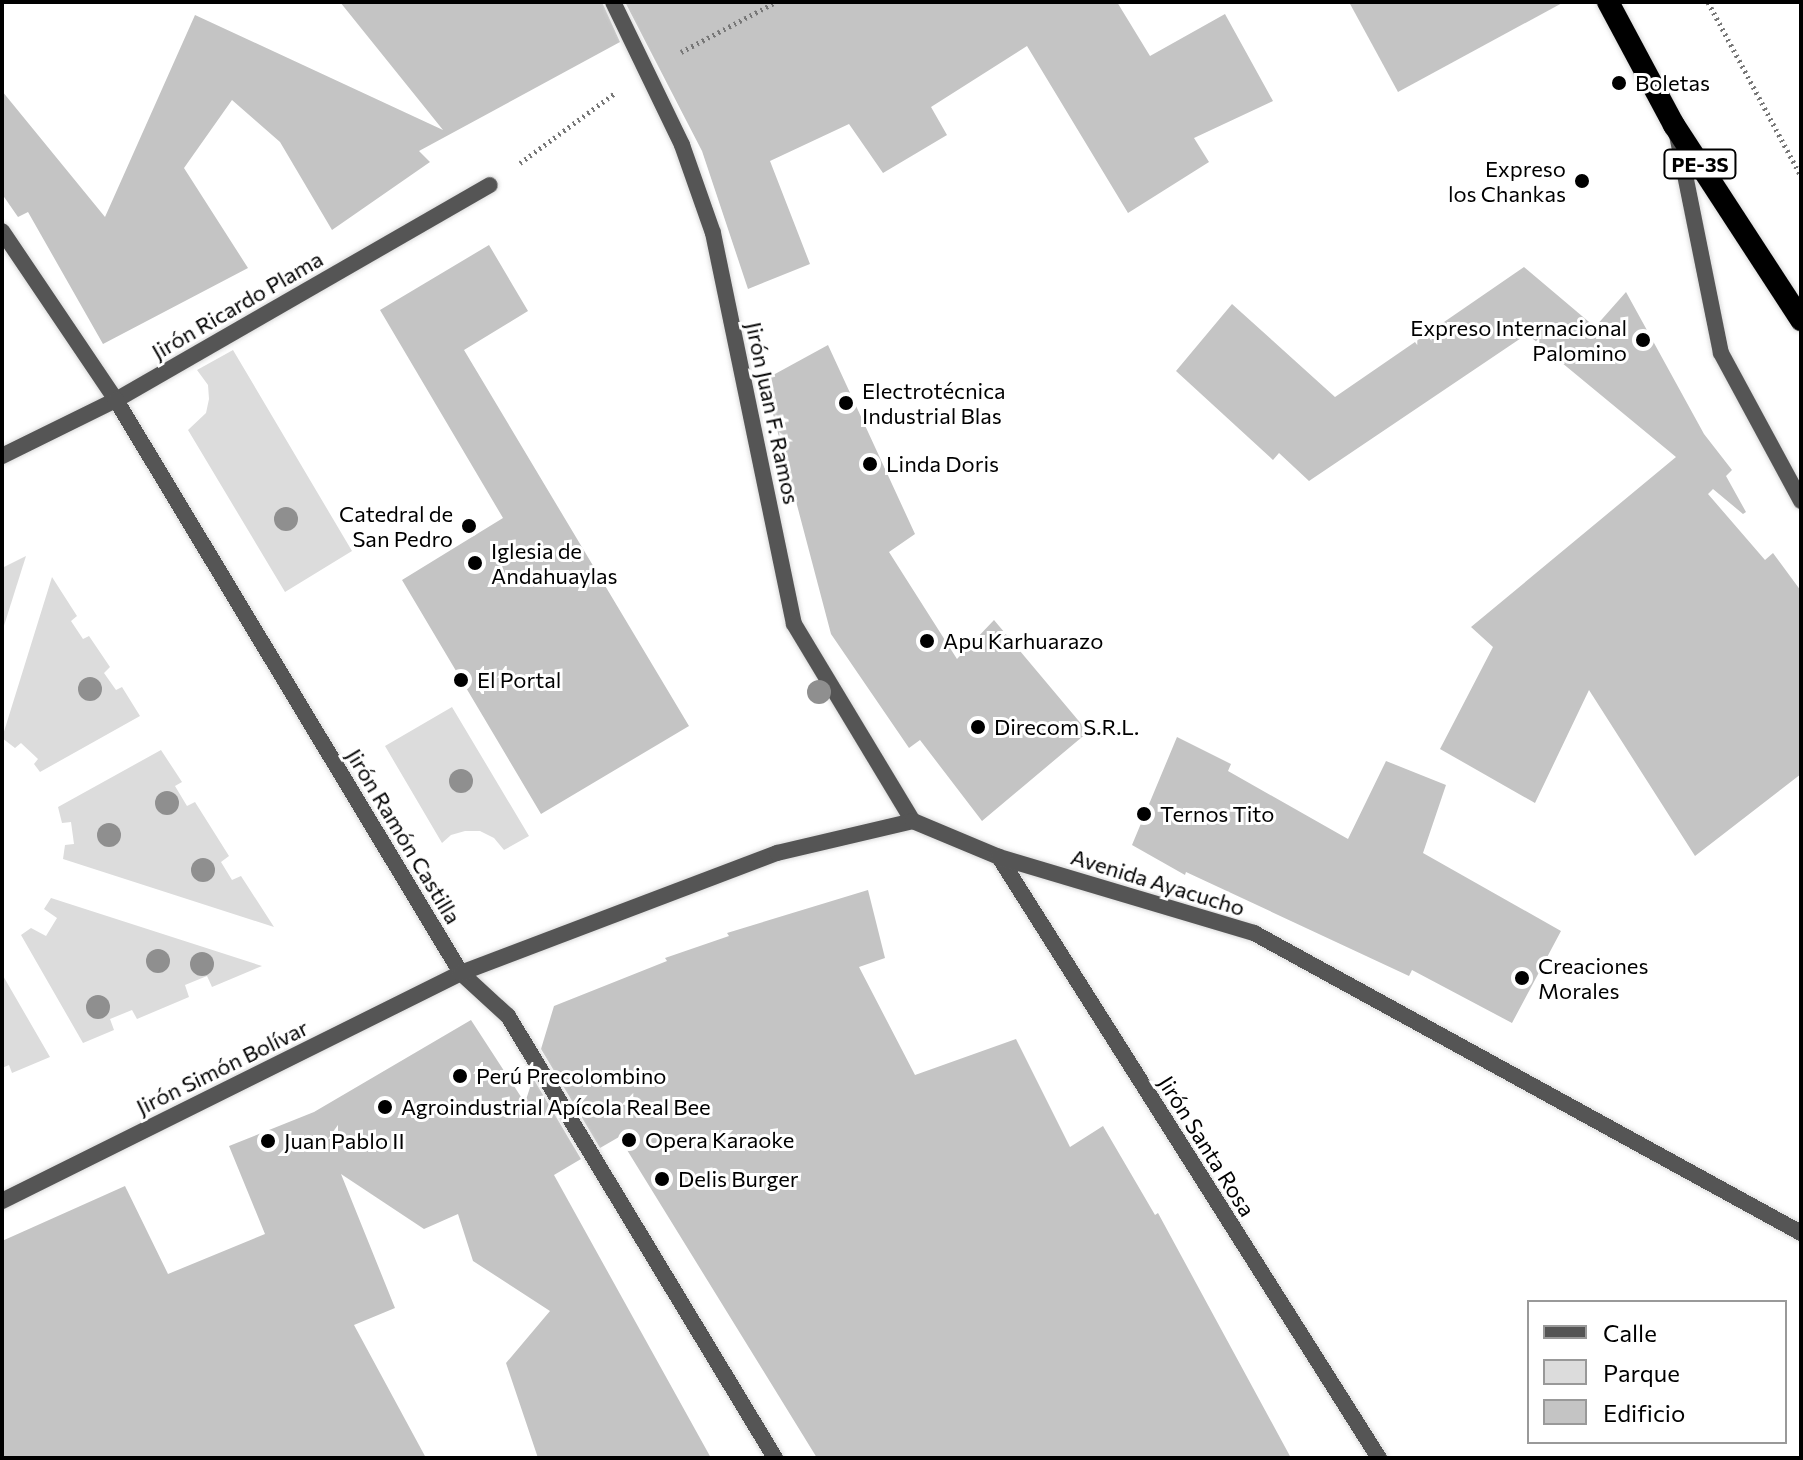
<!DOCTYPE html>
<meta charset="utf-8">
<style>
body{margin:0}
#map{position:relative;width:1803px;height:1460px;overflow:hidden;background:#fff;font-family:Commissioner,sans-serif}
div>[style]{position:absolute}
.green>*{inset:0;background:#dcdcdc}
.building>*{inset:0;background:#c4c4c4}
.path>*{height:5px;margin-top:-2.5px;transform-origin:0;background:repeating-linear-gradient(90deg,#777 0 2px,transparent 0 6px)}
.roads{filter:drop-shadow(0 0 2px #dbdbdb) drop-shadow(0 0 2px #dbdbdb)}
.service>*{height:16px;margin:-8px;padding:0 8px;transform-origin:8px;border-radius:8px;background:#555}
.minor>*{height:16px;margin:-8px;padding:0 8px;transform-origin:8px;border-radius:8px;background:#555}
.tertiary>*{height:16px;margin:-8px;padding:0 8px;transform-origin:8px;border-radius:8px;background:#555}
.trunk>*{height:22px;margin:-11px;padding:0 11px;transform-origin:11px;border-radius:11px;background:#000}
.trees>*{width:24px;height:24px;margin:-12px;border-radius:50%;background:#8f8f8f}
.dots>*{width:22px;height:22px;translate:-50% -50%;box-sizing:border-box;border:4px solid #fff;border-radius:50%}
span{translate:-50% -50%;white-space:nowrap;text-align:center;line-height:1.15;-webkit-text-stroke:6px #fff;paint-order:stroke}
.shield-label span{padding:2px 6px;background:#fff;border:2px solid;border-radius:6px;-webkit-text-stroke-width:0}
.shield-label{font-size:20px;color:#000;font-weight:700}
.poi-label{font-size:22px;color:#000}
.left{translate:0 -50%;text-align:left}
.right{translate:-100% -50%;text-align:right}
.street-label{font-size:22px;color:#000}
.frame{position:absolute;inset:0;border:4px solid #000;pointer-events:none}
.legend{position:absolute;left:1527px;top:1300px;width:260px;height:144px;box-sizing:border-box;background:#fff;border:2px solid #999;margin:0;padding:10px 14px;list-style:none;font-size:24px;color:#000}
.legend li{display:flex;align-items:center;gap:16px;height:40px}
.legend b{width:40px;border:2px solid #999}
</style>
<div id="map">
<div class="green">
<div style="clip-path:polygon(233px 350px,352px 551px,285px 592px,188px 430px,206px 413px,209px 399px,208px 385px,197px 370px)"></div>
<div style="clip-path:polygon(26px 556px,2px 632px,2px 568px)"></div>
<div style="clip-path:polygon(52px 577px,77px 616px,71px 621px,83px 639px,89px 636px,110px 667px,104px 673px,116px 690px,122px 687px,140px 716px,40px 772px,34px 764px,38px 759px,21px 743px,15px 748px,2px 738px)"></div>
<div style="clip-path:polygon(452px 707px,529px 836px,504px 850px,494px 838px,480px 831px,465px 831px,451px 835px,442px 843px,385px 746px)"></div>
<div style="clip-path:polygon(161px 750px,182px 782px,175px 786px,187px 806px,195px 802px,229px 856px,221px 862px,232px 880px,241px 876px,274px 927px,63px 859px,65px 845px,74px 844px,71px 822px,62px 823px,58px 807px)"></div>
<div style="clip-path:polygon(51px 898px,262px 966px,212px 987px,207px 976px,185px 985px,189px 997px,137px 1019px,132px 1010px,110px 1019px,114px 1030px,83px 1043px,21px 935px,31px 928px,46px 936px,57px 918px,44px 909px)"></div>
<div style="clip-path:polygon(2px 974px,50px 1057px,12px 1073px,9px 1065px,2px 1068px)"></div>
</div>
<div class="building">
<div style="clip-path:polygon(340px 2px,602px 2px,620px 42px,419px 151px,430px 162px,332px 230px,280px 142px,232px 100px,184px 168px,248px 268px,103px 344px,28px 212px,18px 217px,2px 194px,2px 91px,105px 217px,195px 15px,443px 130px)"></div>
<div style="clip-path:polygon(625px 2px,1117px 2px,1150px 56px,1225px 14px,1273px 101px,1194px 138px,1209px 162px,1128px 213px,1027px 46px,931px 107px,947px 135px,883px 173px,849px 124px,770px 161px,810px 264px,748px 289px,702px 151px)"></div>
<div style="clip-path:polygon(1349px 2px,1564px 2px,1398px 92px)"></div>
<div style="clip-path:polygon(489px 245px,528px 311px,464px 350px,689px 726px,541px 814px,402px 580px,503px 518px,380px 310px)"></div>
<div style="clip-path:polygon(1524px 267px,1595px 327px,1626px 292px,1704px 434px,1732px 470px,1726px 476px,1746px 512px,1743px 514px,1713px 489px,1708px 494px,1765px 560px,1773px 553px,1801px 591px,1801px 774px,1695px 856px,1589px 690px,1535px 803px,1440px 749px,1493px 647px,1471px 627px,1676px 457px,1527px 334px,1309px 481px,1279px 453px,1273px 460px,1176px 371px,1232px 304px,1335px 397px)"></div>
<div style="clip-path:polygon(828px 345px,915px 534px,889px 552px,957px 659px,994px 620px,1088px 732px,982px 821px,920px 740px,909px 748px,831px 634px,764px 380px)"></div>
<div style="clip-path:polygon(1177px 737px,1231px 764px,1228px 771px,1348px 839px,1386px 761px,1446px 785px,1423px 853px,1561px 931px,1512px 1023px,1412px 970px,1409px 976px,1186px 872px,1185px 875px,1132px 845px)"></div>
<div style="clip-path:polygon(868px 890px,885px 958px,859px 967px,915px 1075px,1016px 1039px,1070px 1147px,1103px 1126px,1155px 1215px,1158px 1213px,1291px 1458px,817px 1458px,619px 1137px,600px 1148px,541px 1049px,554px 1006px,667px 961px,665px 958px,729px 936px,727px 933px)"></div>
<div style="clip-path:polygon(471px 1020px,525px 1103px,533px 1078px,581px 1159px,554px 1175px,711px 1458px,538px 1458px,506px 1363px,550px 1311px,473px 1261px,458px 1214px,424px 1229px,341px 1174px,395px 1308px,354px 1325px,426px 1458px,2px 1458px,2px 1241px,125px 1186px,168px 1274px,265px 1234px,229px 1146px,314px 1112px)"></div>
</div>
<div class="path">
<div style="left:1708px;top:2px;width:197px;rotate:61.9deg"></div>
<div style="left:681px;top:52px;width:107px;rotate:-27.8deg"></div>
<div style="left:520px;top:163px;width:118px;rotate:-36.4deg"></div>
</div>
<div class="roads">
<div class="service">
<div style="left:116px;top:400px;width:431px;rotate:-29.9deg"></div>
</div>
<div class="minor">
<div style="left:613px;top:2px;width:159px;rotate:64.2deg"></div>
<div style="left:682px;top:145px;width:93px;rotate:70.6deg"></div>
<div style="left:713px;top:233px;width:399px;rotate:78.3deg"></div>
<div style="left:794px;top:624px;width:230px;rotate:58.9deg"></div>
<div style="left:1677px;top:135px;width:222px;rotate:78.6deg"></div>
<div style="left:1721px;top:353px;width:168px;rotate:61.6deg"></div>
<div style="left:2px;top:456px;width:127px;rotate:-26.2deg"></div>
<div style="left:999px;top:857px;width:711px;rotate:57.7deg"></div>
<div style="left:2px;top:1201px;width:513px;rotate:-26.42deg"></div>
<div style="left:461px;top:973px;width:64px;rotate:42.5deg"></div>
<div style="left:508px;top:1016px;width:516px;rotate:58.86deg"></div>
</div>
<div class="tertiary">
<div style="left:2px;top:231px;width:204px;rotate:56deg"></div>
<div style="left:116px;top:400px;width:669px;rotate:58.95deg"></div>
<div style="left:461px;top:973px;width:338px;rotate:-20.8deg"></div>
<div style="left:777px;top:853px;width:140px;rotate:-13.2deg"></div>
<div style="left:913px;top:821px;width:93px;rotate:22.7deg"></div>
<div style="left:999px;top:857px;width:266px;rotate:16.6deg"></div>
<div style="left:1254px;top:933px;width:624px;rotate:28.74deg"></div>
</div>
<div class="trunk">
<div style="left:1608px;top:2px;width:140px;rotate:61.8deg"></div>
<div style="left:1674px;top:125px;width:233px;rotate:56.9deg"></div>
</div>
</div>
<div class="trees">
<div style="left:286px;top:519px"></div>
<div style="left:90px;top:689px"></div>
<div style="left:819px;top:692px"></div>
<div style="left:461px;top:781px"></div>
<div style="left:167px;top:803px"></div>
<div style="left:109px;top:835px"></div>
<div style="left:203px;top:870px"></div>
<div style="left:158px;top:961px"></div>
<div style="left:202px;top:964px"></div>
<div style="left:98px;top:1007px"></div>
</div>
<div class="dots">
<div style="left:1619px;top:83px;background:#000"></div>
<div style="left:1582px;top:181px;background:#000"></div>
<div style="left:1643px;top:340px;background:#000"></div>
<div style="left:846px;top:403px;background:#000"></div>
<div style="left:870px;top:464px;background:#000"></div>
<div style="left:469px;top:526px;background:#000"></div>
<div style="left:475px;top:563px;background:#000"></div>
<div style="left:927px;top:641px;background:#000"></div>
<div style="left:461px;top:680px;background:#000"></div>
<div style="left:978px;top:727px;background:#000"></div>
<div style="left:1144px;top:814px;background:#000"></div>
<div style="left:1522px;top:978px;background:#000"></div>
<div style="left:460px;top:1076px;background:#000"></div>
<div style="left:385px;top:1107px;background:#000"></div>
<div style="left:629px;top:1140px;background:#000"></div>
<div style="left:268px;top:1141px;background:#000"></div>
<div style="left:662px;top:1179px;background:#000"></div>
</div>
<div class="shield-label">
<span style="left:1700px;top:164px">PE-3S</span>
</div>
<div class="poi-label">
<span class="left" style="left:1635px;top:83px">Boletas</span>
<span class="right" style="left:1566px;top:181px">Expreso<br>los Chankas</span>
<span class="right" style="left:1627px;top:340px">Expreso Internacional<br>Palomino</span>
<span class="left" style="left:862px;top:403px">Electrotécnica<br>Industrial Blas</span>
<span class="left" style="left:886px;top:464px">Linda Doris</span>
<span class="right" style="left:453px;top:526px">Catedral de<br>San Pedro</span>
<span class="left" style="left:491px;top:563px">Iglesia de<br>Andahuaylas</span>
<span class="left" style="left:943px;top:641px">Apu Karhuarazo</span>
<span class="left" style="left:477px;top:680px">El Portal</span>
<span class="left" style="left:994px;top:727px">Direcom S.R.L.</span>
<span class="left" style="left:1160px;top:814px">Ternos Tito</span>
<span class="left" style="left:1538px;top:978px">Creaciones<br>Morales</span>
<span class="left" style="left:476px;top:1076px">Perú Precolombino</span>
<span class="left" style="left:401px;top:1107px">Agroindustrial Apícola Real Bee</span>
<span class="left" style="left:645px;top:1140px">Opera Karaoke</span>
<span class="left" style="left:284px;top:1141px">Juan Pablo II</span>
<span class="left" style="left:678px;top:1179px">Delis Burger</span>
</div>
<div class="street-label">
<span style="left:237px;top:305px;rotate:-30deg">Jirón Ricardo Plama</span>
<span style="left:773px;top:413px;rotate:78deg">Jirón Juan F. Ramos</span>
<span style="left:404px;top:836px;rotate:59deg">Jirón Ramón Castilla</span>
<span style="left:1158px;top:882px;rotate:17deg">Avenida Ayacucho</span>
<span style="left:222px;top:1067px;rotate:-26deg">Jirón Simón Bolívar</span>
<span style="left:1207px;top:1146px;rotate:58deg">Jirón Santa Rosa</span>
</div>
<div class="frame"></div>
<ul class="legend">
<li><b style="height:10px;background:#555"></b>Calle</li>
<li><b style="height:22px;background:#dcdcdc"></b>Parque</li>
<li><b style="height:22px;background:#c4c4c4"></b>Edificio</li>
</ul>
</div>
